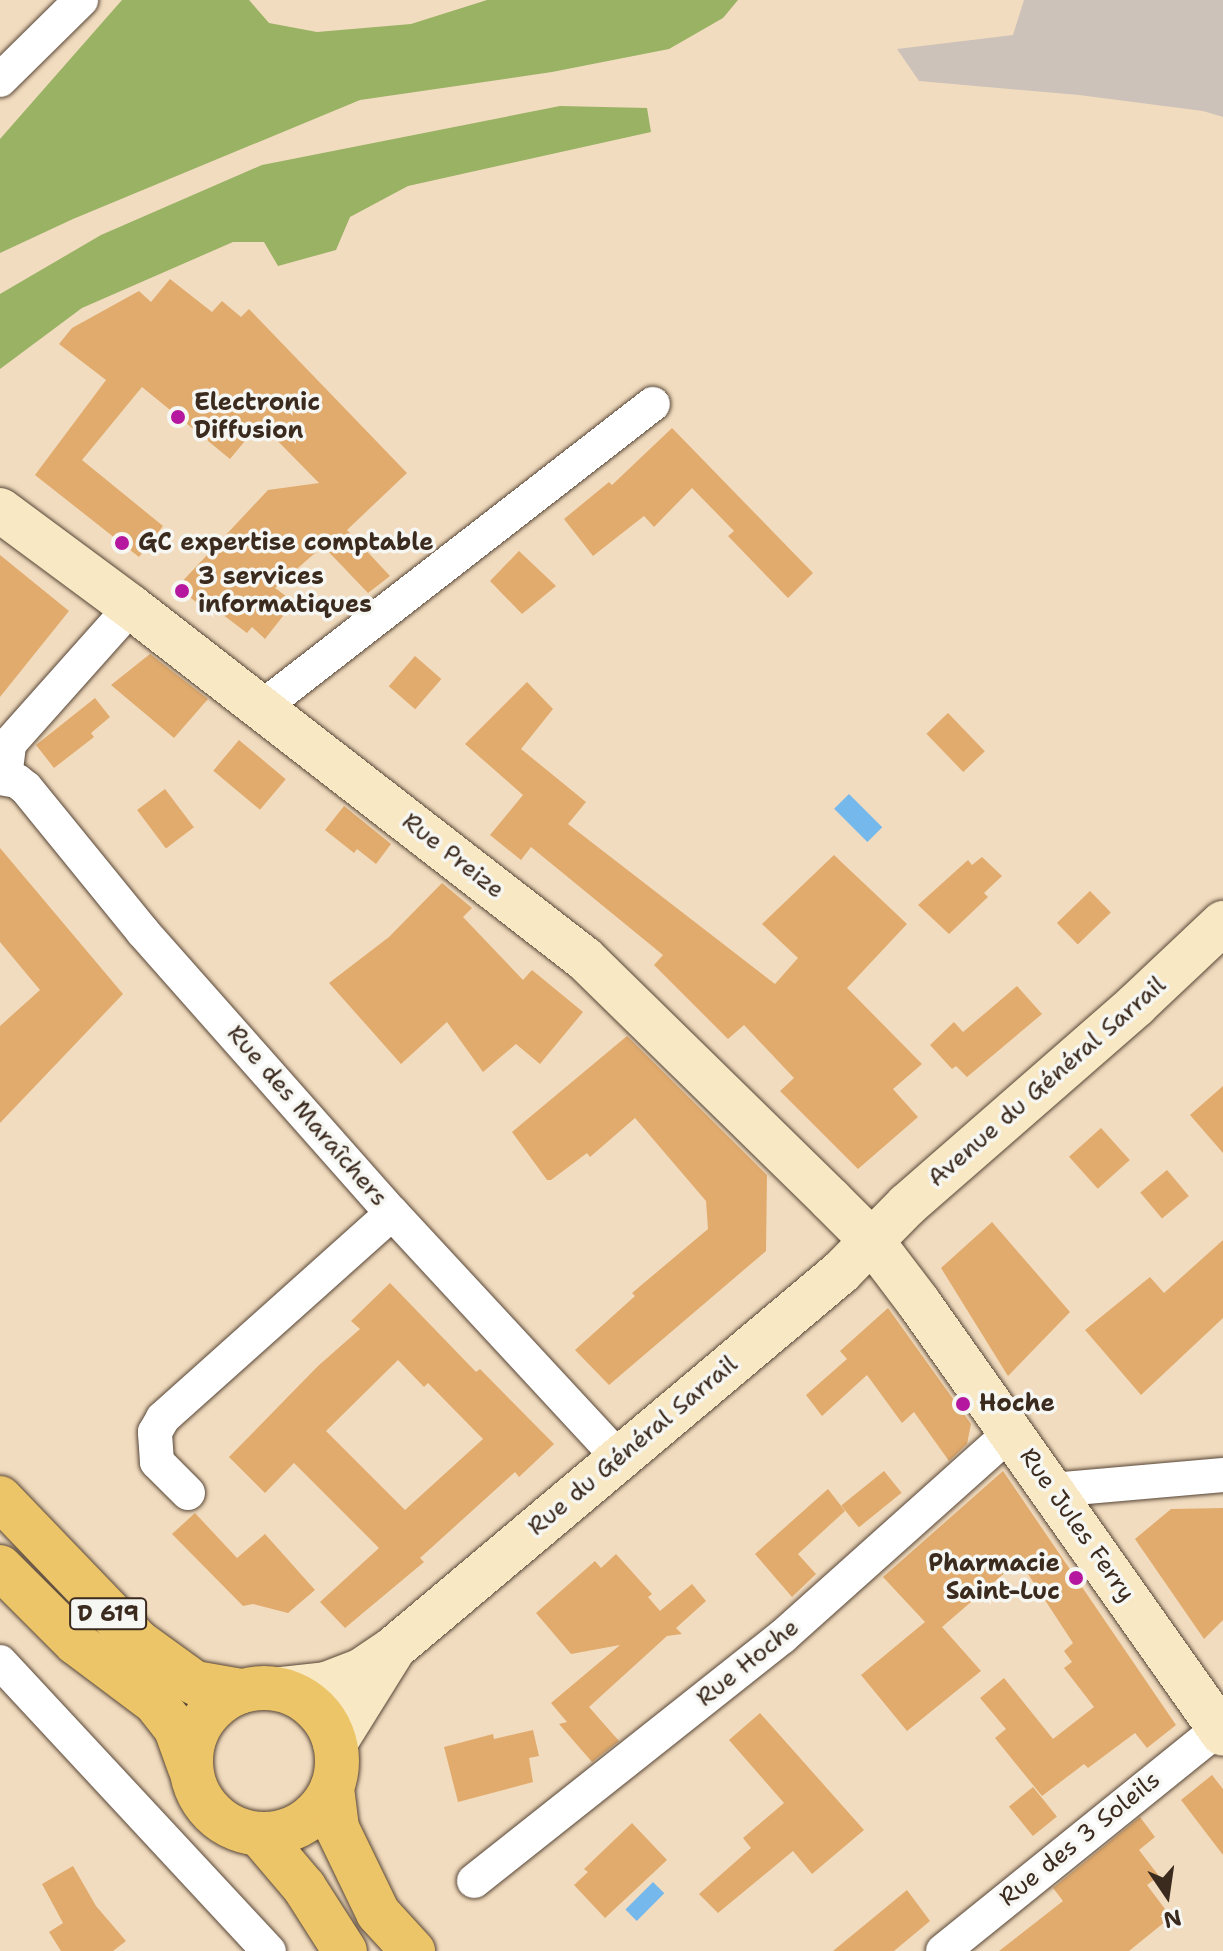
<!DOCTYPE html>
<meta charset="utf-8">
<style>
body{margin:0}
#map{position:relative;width:1223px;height:1951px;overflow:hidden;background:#f2dcbf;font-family:"Shantell Sans",sans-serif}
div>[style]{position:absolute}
.industrial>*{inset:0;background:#ccc2b9}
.forest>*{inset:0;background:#99b264}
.water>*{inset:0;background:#75b8eb;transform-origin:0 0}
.building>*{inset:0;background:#e1ab6d;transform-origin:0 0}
.roads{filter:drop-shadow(0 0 2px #564536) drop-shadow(0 0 2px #564536)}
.street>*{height:34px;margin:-17px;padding:0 17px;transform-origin:17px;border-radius:17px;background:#fff}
.secondary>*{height:44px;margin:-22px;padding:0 22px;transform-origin:22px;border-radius:22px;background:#f8e8c3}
.primary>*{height:44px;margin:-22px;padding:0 22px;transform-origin:22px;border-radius:22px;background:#edc569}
.primary>.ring{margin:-22px;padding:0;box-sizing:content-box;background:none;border:44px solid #edc569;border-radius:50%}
.highway>*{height:44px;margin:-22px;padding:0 22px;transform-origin:22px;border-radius:22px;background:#edc569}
.dots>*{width:22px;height:22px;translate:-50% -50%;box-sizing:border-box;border:4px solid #f6f6f2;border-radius:50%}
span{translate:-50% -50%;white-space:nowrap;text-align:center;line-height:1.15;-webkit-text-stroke:7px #f6f6f2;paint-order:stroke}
.shield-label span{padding:2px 6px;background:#f6f6f2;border:2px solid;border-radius:6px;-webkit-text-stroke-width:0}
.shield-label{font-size:22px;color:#3b2a1e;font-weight:700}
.poi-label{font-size:24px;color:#3b2a1e;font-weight:700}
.left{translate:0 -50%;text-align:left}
.right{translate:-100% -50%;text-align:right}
.street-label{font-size:24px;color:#3b2a1e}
.north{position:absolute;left:1127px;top:1855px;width:80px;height:80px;-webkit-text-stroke:6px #f6f6f2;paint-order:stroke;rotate:167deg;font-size:22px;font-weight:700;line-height:32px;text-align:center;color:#3b2a1e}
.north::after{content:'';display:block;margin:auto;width:28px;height:36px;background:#3b2a1e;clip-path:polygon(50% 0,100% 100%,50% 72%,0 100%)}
</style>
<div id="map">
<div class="industrial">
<div style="clip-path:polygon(1024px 0,1223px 0,1223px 117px,1203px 111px,1079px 95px,919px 81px,897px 49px,1013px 35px)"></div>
</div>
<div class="forest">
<div style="clip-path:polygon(122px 0,249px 0,269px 23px,317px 32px,411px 24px,487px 0,738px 0,723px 18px,669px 49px,552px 72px,360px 100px,73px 219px,0 253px,0 139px)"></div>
<div style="clip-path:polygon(560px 106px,647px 108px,651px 132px,408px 186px,350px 217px,336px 250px,278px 266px,264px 242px,233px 242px,82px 308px,0 369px,0 294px,101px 235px,262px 165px)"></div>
</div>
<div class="water">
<div style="left:849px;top:794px;width:47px;height:21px;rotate:45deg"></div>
<div style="left:653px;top:1882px;width:16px;height:39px;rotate:45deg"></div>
</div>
<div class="building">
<div style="clip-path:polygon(170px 279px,212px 312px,222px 301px,241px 317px,249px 309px,407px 473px,347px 530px,390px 576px,368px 593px,323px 546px,275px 588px,294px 602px,265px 639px,252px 627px,247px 633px,206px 602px,201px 606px,177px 587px,268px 490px,319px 483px,260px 423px,230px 459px,142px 387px,82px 460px,163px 526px,139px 557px,35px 475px,106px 380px,59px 344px,72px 328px,139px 291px,151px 302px)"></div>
<div style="clip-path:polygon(672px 428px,813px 573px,788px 598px,728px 536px,734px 531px,692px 488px,654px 527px,644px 516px,593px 556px,564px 519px,609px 482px,612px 485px)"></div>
<div style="clip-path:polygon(519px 551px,556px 586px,522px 614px,490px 581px)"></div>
<div style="clip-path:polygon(0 555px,69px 611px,0 697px)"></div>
<div style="clip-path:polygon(150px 654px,208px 699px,174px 738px,111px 685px)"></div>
<div style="left:415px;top:656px;width:35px;height:40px;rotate:41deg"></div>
<div style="clip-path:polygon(527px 682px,553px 709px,521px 749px,586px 802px,568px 824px,775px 984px,798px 958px,762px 924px,834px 855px,907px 924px,847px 988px,922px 1064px,893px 1089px,918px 1117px,858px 1169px,780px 1091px,794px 1078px,744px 1025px,728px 1039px,654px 965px,663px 955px,531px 847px,521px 860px,490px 835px,523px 795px,465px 744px)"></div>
<div style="clip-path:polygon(95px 698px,110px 717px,91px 733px,94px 737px,54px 768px,36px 745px)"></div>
<div style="left:948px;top:713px;width:53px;height:30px;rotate:46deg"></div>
<div style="left:239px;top:740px;width:61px;height:40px;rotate:40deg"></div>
<div style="left:165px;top:789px;width:48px;height:35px;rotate:53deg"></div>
<div style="clip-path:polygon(344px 806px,391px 844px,376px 864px,357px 849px,354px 853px,325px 830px)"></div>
<div style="clip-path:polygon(0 848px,123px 994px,0 1123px,0 1026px,40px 990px,0 942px)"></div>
<div style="clip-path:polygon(982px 857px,1002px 876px,984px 893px,988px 897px,949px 934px,918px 905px,968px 860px,972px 865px)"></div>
<div style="clip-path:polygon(442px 883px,472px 908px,463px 917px,523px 980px,532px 970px,583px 1012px,540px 1064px,516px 1044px,483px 1072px,447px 1022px,401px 1064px,329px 983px,389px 937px)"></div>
<div style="left:1090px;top:891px;width:30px;height:46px;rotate:46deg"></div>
<div style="clip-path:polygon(1017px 986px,1042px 1014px,967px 1077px,956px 1066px,952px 1069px,930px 1045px,954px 1022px,963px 1032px)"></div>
<div style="clip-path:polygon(627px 1036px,767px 1175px,766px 1251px,609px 1385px,575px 1350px,635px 1296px,632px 1293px,708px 1229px,706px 1201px,635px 1118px,590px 1157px,587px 1153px,551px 1180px,547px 1180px,512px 1132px)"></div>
<div style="clip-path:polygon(1223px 1086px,1223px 1153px,1190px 1115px)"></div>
<div style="left:1101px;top:1128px;width:43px;height:43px;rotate:48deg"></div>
<div style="left:1167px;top:1170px;width:34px;height:35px;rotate:50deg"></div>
<div style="clip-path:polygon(992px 1222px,1070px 1312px,1008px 1376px,941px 1268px)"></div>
<div style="clip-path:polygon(1223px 1240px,1223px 1318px,1141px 1395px,1085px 1330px,1150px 1277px,1164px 1293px)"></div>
<div style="clip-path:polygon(evenodd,390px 1283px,476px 1372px,480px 1369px,554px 1444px,519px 1477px,515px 1472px,420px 1558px,424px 1562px,345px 1628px,320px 1602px,379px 1548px,294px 1463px,265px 1493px,229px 1457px,318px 1366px,360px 1329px,351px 1321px,390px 1283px,398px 1360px,424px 1387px,428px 1383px,483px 1439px,405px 1510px,326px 1431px,398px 1360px)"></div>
<div style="clip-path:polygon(888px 1308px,971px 1424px,967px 1444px,949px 1461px,914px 1412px,902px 1423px,867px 1375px,822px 1416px,806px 1395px,847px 1359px,840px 1351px)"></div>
<div style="left:884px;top:1471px;width:28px;height:55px;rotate:51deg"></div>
<div style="clip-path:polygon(1003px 1471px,1176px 1725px,1147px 1748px,1135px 1733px,1088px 1768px,1084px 1764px,1042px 1796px,995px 1738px,1006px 1729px,980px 1698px,1004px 1678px,1053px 1739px,1094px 1707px,1064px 1668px,1072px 1662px,1064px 1651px,1073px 1643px,1026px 1571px,1021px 1573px,1015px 1564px,942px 1627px,981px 1671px,907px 1731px,861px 1675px,925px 1622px,883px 1577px)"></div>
<div style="clip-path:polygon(828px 1489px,845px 1511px,798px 1554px,816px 1574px,792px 1597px,755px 1554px)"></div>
<div style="clip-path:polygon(1223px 1508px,1223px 1620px,1204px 1639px,1135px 1539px,1171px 1509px)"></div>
<div style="clip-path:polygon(195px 1513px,237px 1558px,265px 1534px,315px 1590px,288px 1613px,253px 1604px,243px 1606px,172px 1534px)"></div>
<div style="clip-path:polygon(616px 1554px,652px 1594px,648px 1597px,660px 1611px,692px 1584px,706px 1601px,676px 1628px,682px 1634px,667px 1636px,589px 1707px,619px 1741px,592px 1762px,559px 1724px,567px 1722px,551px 1703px,620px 1645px,571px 1654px,536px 1613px,595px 1561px,601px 1568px)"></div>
<div style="clip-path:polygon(760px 1713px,864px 1830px,812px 1874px,793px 1851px,718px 1913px,699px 1894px,751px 1848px,743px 1838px,784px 1803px,729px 1740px)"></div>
<div style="clip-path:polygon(533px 1730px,539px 1756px,529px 1758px,533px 1782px,458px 1802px,444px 1747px,493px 1734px,494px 1739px)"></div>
<div style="clip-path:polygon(1212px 1775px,1223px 1789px,1223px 1855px,1181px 1800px)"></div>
<div style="left:1033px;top:1787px;width:38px;height:31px;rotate:51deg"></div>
<div style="clip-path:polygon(1140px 1817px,1155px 1837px,1139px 1850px,1159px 1876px,1147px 1885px,1171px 1917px,1129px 1951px,999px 1951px,1063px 1901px,1053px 1888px)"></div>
<div style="clip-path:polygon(632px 1823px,667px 1860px,605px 1918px,574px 1885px,588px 1872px,584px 1869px)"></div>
<div style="clip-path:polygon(73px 1866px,96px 1906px,126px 1941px,113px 1951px,61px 1951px,49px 1932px,63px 1923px,42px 1884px)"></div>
<div style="clip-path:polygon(907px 1890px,930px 1921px,894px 1951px,833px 1951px)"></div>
</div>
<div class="roads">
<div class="street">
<div style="left:0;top:80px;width:114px;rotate:-44.6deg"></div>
<div style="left:261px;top:708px;width:496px;rotate:-37.8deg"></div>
<div style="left:0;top:778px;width:17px;rotate:10deg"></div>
<div style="left:17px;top:781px;width:11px;rotate:38deg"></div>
<div style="left:26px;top:788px;width:186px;rotate:50.9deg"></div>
<div style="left:143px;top:932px;width:375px;rotate:48.5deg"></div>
<div style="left:392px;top:1213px;width:333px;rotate:47.2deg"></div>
<div style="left:5px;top:778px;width:34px;rotate:-83deg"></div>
<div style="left:9px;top:744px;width:183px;rotate:-48.3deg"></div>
<div style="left:1052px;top:1490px;width:172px;rotate:-5deg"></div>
<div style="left:188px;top:1493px;width:44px;rotate:-135deg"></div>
<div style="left:157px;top:1462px;width:30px;rotate:-94deg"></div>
<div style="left:155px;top:1432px;width:16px;rotate:-60deg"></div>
<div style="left:163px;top:1418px;width:307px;rotate:-41.8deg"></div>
<div style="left:0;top:1662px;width:395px;rotate:47.1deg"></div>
<div style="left:474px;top:1881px;width:393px;rotate:-38.4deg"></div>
<div style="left:782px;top:1637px;width:307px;rotate:-41.8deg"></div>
<div style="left:943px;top:1951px;width:355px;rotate:-38.9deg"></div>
</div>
<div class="secondary">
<div style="left:0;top:510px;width:163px;rotate:36.5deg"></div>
<div style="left:131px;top:607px;width:574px;rotate:37.79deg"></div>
<div style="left:585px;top:959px;width:343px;rotate:44.4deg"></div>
<div style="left:830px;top:1199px;width:59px;rotate:45deg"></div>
<div style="left:872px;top:1241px;width:78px;rotate:52.8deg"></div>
<div style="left:919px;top:1303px;width:527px;rotate:54.8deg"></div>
<div style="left:280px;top:1689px;width:46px;rotate:-6.2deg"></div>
<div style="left:326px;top:1684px;width:39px;rotate:-21deg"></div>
<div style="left:362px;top:1670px;width:37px;rotate:-34deg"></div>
<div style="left:393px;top:1649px;width:586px;rotate:-40.08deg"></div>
<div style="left:841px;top:1272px;width:94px;rotate:-45.4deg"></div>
<div style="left:907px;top:1205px;width:304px;rotate:-41.1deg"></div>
<div style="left:1136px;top:1005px;width:120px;rotate:-43.3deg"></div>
<div style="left:335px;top:1743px;width:106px;rotate:-58.1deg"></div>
</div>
<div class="primary">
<div style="left:0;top:1498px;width:198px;rotate:46.2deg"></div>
<div style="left:137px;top:1641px;width:72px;rotate:35.9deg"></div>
<div style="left:195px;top:1683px;width:48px;rotate:9.7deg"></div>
<div style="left:0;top:1567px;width:107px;rotate:45deg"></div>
<div style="left:76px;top:1643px;width:99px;rotate:36.8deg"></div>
<div style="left:155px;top:1702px;width:34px;rotate:52deg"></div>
<div style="left:176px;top:1729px;width:41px;rotate:70.3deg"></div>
<div class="ring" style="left:191px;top:1688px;width:102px;height:102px"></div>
</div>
<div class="highway">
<div style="left:332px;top:1788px;width:40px;rotate:82.9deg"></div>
<div style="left:337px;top:1828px;width:94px;rotate:64.2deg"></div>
<div style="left:378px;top:1913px;width:52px;rotate:47.4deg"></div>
<div style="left:259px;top:1834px;width:70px;rotate:49.7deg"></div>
<div style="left:304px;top:1887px;width:76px;rotate:57.4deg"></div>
</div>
</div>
<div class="dots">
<div style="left:178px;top:417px;background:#b5179e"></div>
<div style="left:122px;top:543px;background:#b5179e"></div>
<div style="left:182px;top:591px;background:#b5179e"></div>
<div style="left:963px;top:1404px;background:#b5179e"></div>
<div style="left:1076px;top:1578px;background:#b5179e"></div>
</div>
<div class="shield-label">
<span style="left:108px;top:1614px">D 619</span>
</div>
<div class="poi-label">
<span class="left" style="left:194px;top:417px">Electronic<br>Diffusion</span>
<span class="left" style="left:138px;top:543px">GC expertise comptable</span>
<span class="left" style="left:198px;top:591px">3 services<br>informatiques</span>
<span class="left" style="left:979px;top:1404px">Hoche</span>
<span class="right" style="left:1060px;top:1578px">Pharmacie<br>Saint-Luc</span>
</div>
<div class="street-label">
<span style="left:453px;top:856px;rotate:38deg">Rue Preize</span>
<span style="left:1047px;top:1082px;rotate:-41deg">Avenue du Général Sarrail</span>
<span style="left:307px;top:1116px;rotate:49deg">Rue des Maraîchers</span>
<span style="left:633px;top:1446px;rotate:-40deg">Rue du Général Sarrail</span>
<span style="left:1077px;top:1525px;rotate:55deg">Rue Jules Ferry</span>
<span style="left:748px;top:1663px;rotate:-39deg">Rue Hoche</span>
<span style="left:1080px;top:1839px;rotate:-39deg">Rue des 3 Soleils</span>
</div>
<div class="north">N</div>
</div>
